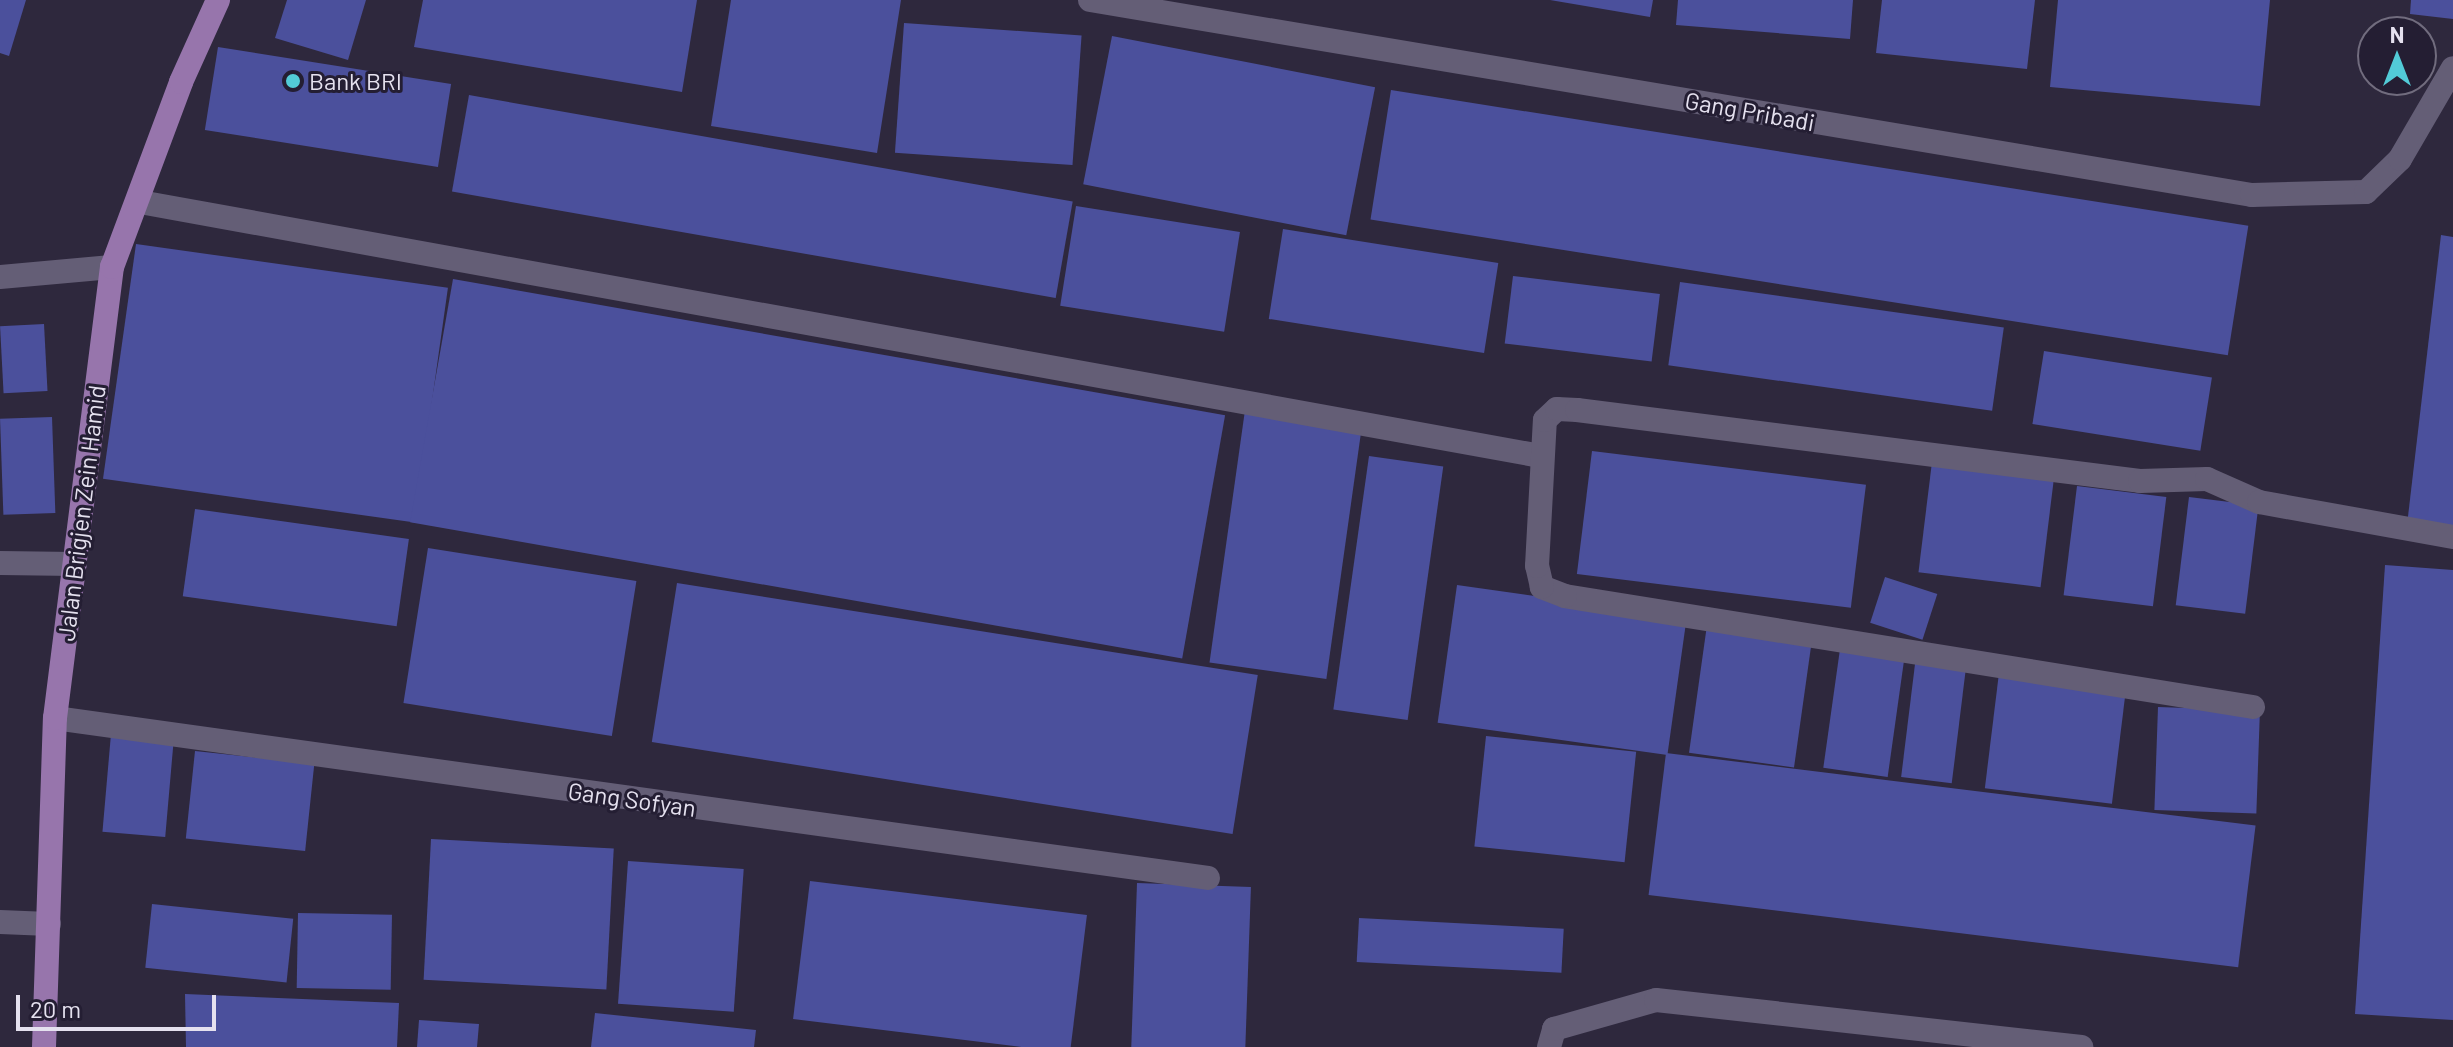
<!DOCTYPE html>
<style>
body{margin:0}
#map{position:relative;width:2453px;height:1047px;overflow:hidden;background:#2e283d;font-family:Barlow,sans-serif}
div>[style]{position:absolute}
.building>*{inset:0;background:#4b509c;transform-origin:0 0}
.minor>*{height:24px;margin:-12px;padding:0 12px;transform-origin:12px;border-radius:12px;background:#645e76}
.primary>*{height:24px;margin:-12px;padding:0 12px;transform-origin:12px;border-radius:12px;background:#9775ac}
.dots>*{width:22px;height:22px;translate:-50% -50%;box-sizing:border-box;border:4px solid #241e33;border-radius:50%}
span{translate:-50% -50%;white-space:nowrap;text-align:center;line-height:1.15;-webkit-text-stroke:6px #241e33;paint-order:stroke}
.poi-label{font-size:24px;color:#e5e1ef}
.left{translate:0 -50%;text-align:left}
.street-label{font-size:24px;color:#e5e1ef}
.north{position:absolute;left:2357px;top:16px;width:80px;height:80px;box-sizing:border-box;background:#241e33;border:2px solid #716c7e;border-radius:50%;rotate:0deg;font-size:22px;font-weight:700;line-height:32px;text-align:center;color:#e5e1ef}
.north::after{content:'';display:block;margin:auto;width:28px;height:36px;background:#52cbd7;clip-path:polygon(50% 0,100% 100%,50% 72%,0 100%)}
.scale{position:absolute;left:16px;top:995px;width:200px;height:36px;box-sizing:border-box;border:4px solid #e5e1ef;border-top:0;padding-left:10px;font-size:24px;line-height:28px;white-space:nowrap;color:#e5e1ef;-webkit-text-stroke:6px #241e33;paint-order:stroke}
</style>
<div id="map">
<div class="building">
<div style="clip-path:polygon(0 0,26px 0,9px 56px,0 53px)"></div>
<div style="clip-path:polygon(287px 0,366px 0,348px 60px,275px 38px)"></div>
<div style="clip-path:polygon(423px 0,697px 0,682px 92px,414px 47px)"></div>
<div style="clip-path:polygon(731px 0,901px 0,877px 153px,711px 126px)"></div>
<div style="clip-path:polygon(1550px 0,1653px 0,1650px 17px)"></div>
<div style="clip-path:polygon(1678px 0,1853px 0,1850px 39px,1676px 25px)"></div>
<div style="clip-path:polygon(1882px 0,2035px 0,2027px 69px,1876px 53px)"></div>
<div style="clip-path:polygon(2058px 0,2270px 0,2260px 106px,2050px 87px)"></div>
<div style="clip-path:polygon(2411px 0,2453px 0,2453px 19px,2410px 14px)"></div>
<div style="left:904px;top:23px;width:178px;height:130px;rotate:4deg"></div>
<div style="left:1112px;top:36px;width:268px;height:151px;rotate:11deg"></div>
<div style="left:218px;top:47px;width:236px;height:84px;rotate:9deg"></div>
<div style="left:1391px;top:90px;width:868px;height:131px;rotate:9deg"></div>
<div style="left:469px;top:95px;width:613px;height:98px;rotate:10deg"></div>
<div style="left:1076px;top:206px;width:166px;height:101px;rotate:9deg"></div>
<div style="left:1283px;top:229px;width:218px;height:91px;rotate:9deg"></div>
<div style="clip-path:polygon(2441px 235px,2453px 237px,2453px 530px,2407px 525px)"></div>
<div style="left:136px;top:244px;width:315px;height:237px;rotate:8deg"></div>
<div style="left:1513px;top:276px;width:148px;height:68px;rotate:7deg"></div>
<div style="left:453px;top:279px;width:784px;height:247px;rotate:10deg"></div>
<div style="left:1680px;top:282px;width:327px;height:84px;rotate:8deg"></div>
<div style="left:44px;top:324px;width:67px;height:44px;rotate:87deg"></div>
<div style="left:2044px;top:351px;width:170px;height:74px;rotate:9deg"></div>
<div style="left:1245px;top:410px;width:118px;height:255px;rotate:8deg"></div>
<div style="left:52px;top:417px;width:96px;height:52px;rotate:88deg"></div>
<div style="left:1592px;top:451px;width:276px;height:124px;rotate:7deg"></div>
<div style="left:1369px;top:456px;width:75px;height:256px;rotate:8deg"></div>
<div style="left:1932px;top:462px;width:123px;height:111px;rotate:7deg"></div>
<div style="left:2077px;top:486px;width:90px;height:110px;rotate:7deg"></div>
<div style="left:2189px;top:497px;width:70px;height:109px;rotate:7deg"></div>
<div style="left:195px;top:509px;width:216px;height:88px;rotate:8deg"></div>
<div style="left:428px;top:548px;width:211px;height:157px;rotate:9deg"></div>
<div style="clip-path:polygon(2385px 565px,2453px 570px,2453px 1020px,2355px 1014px)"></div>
<div style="left:1885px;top:577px;width:55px;height:48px;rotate:18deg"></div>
<div style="left:677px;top:583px;width:588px;height:161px;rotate:9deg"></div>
<div style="left:1457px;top:585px;width:232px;height:139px;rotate:8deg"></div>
<div style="left:1707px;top:625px;width:106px;height:129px;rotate:8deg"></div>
<div style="left:1840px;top:649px;width:65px;height:120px;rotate:8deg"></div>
<div style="left:1916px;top:656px;width:51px;height:122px;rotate:7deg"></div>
<div style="left:1999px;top:673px;width:128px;height:116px;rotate:7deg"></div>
<div style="left:2158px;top:707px;width:102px;height:103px;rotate:2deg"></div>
<div style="left:111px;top:734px;width:63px;height:98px;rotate:5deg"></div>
<div style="left:1486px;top:736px;width:151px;height:111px;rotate:6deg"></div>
<div style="left:195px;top:751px;width:120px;height:88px;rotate:6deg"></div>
<div style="left:1666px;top:753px;width:594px;height:143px;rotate:7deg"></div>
<div style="left:431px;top:839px;width:183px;height:141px;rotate:3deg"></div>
<div style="left:628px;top:861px;width:116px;height:143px;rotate:4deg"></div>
<div style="left:810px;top:881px;width:279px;height:139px;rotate:7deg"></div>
<div style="left:1137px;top:883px;width:114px;height:164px;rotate:2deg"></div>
<div style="left:152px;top:904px;width:142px;height:64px;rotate:6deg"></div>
<div style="left:298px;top:913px;width:94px;height:75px;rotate:1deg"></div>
<div style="left:1359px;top:918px;width:205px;height:44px;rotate:3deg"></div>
<div style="clip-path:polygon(185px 994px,399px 1003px,397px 1047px,186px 1047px)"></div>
<div style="clip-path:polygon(595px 1013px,756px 1030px,754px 1047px,591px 1047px)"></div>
<div style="clip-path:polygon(419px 1020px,479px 1024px,477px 1047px,417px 1047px)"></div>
</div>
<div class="minor">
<div style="left:1090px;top:0;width:1178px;rotate:9.53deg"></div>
<div style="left:2252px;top:195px;width:114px;rotate:-1.5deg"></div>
<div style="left:2366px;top:192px;width:47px;rotate:-44.1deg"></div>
<div style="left:2400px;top:159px;width:105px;rotate:-59.8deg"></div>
<div style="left:140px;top:202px;width:1424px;rotate:10.28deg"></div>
<div style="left:0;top:277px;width:112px;rotate:-5.1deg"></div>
<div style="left:0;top:563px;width:75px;rotate:0.8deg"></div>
<div style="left:2253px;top:707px;width:697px;rotate:-170.84deg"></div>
<div style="left:1565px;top:596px;width:25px;rotate:-159deg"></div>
<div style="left:1542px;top:587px;width:22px;rotate:-103deg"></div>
<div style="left:1537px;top:566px;width:146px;rotate:-86.9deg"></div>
<div style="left:1545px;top:420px;width:16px;rotate:-43deg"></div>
<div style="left:1557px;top:409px;width:20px;rotate:3deg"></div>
<div style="left:1577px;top:410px;width:567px;rotate:7.19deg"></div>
<div style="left:2140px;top:481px;width:67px;rotate:-1.7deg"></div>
<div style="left:2207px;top:479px;width:57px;rotate:23.9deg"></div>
<div style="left:2259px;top:502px;width:197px;rotate:10.2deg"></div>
<div style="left:55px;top:718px;width:1164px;rotate:7.9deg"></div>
<div style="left:0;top:922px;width:49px;rotate:2.3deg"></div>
<div style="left:1549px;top:1047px;width:19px;rotate:-74deg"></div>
<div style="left:1554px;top:1029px;width:106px;rotate:-15.9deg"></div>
<div style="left:1656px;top:1000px;width:428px;rotate:6.3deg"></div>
</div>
<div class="primary">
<div style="left:44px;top:1047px;width:329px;rotate:-88.1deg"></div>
<div style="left:55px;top:718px;width:455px;rotate:-82.8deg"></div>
<div style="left:112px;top:267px;width:197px;rotate:-69.5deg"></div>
<div style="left:181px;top:82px;width:90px;rotate:-65.7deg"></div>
</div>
<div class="dots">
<div style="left:293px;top:81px;background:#52cbd7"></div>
</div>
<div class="poi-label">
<span class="left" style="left:309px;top:81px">Bank BRI</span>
</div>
<div class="street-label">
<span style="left:1750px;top:111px;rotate:10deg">Gang Pribadi</span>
<span style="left:81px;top:513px;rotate:-83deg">Jalan Brigjen Zein Hamid</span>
<span style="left:632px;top:799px;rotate:8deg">Gang Sofyan</span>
</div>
<div class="north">N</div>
<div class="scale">20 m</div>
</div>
